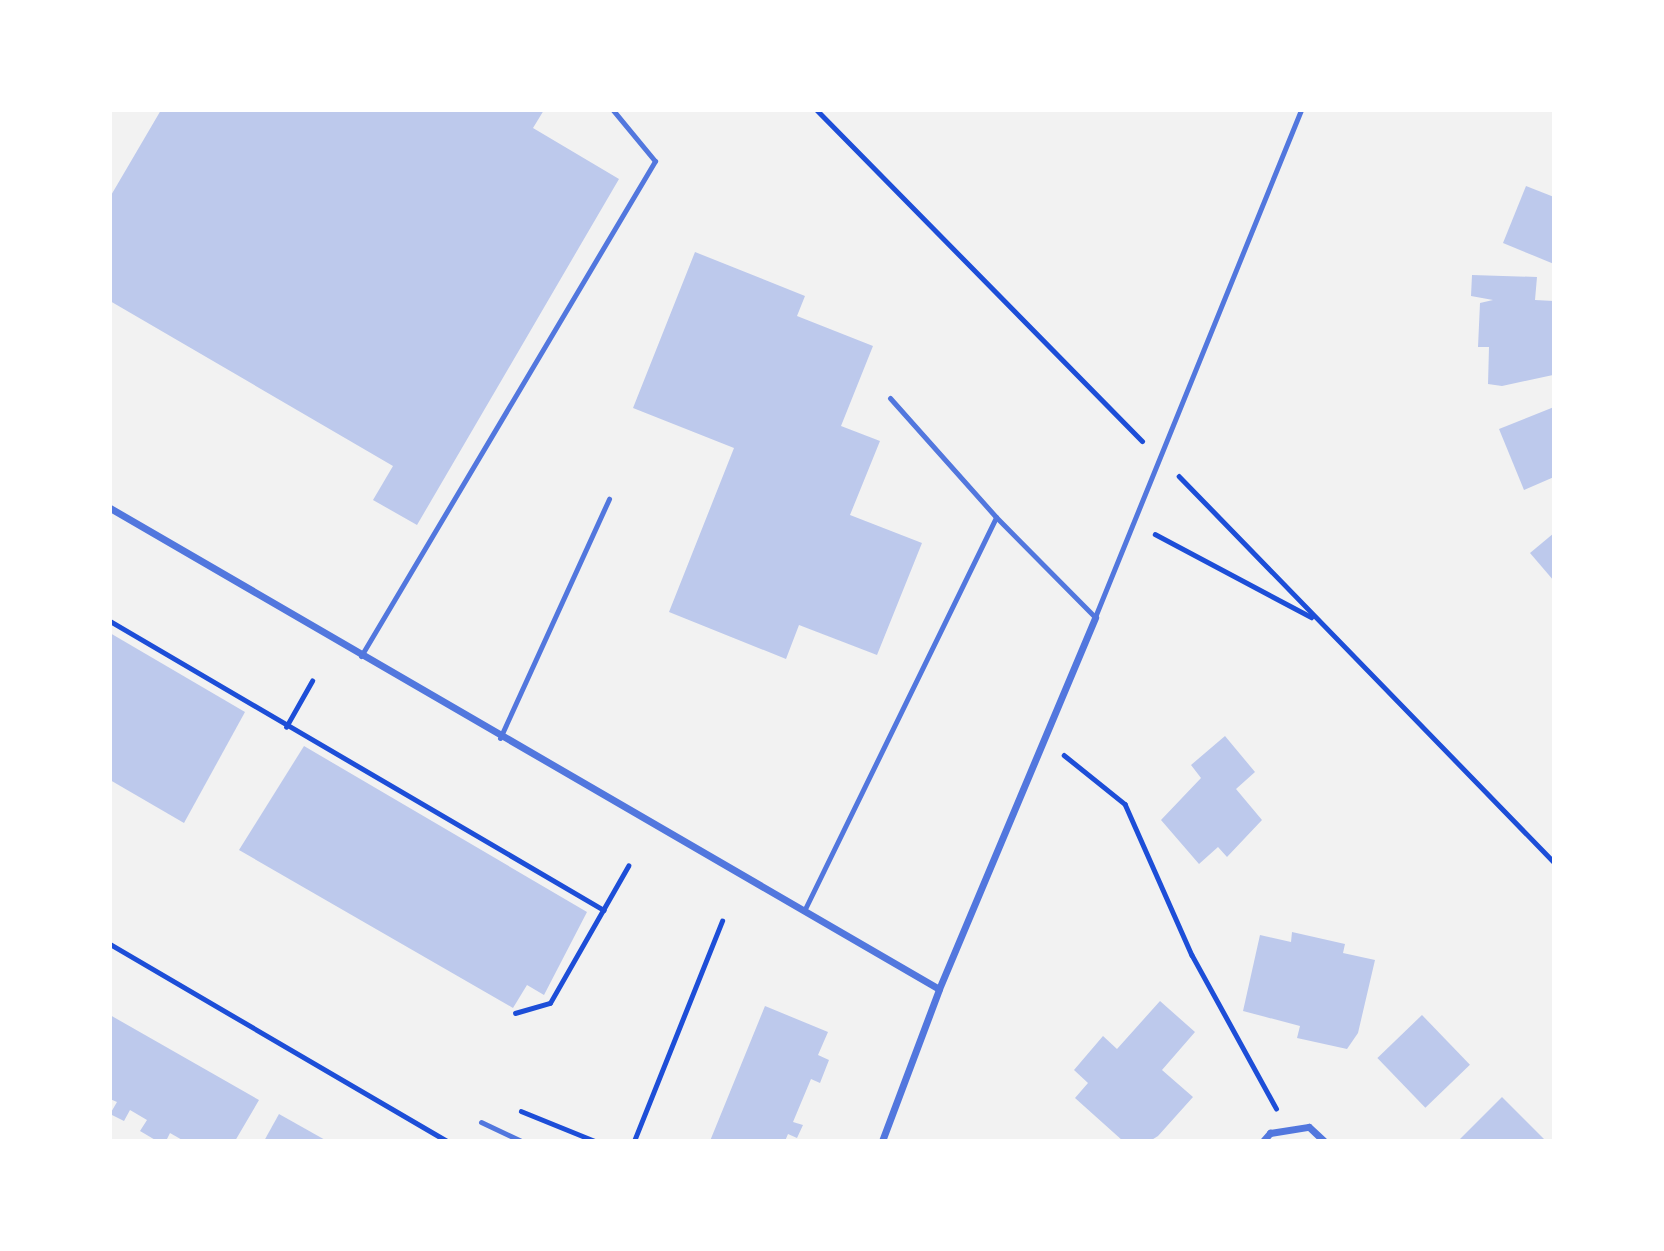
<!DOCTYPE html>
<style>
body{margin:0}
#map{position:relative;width:1664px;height:1251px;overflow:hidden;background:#f2f2f2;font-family:"Source Sans 3",sans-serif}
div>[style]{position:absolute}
.building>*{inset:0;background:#bdc9ec;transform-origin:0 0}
.path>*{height:4.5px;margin:-2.25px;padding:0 2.25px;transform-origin:2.25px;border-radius:2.25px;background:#1d4ed8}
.service>*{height:5px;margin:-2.5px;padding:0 2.5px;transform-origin:2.5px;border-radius:2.5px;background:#5277de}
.minor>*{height:7px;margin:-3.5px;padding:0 3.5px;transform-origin:3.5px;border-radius:3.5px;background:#5277de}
span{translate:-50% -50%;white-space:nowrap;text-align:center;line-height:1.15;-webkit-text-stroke:7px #fff;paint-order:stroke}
.frame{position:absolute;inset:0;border:112px solid #fff;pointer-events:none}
</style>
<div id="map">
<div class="building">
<div style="clip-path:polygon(161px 110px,544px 110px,533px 128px,619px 179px,417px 525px,373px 500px,393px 466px,110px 301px,110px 197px)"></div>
<div style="clip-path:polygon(1526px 186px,1554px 197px,1554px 264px,1503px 243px)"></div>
<div style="clip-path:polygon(695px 252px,805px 296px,797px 316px,873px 346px,841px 426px,880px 441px,850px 515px,922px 543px,877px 655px,799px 625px,786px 659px,669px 612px,734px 448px,633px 408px)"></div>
<div style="clip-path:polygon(1472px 275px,1537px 277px,1535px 300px,1554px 301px,1553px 375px,1502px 386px,1488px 384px,1489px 347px,1478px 347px,1480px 303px,1493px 300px,1471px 296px)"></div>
<div style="clip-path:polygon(1554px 407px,1554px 477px,1524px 490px,1499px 429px)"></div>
<div style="clip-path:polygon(1554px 533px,1554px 581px,1530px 553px)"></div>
<div style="clip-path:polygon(110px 633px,245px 712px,184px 823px,110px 780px)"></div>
<div style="clip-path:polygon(1225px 736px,1255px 772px,1236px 789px,1262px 820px,1227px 857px,1218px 847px,1199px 864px,1161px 820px,1201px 778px,1191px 765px)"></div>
<div style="clip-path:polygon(304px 746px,587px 912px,544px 995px,527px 985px,513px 1008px,239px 850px)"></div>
<div style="clip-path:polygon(1292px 932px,1345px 944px,1343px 953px,1375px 960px,1358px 1033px,1347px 1049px,1297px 1038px,1300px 1026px,1243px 1011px,1260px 935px,1291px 942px)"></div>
<div style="clip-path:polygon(1160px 1001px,1195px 1032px,1162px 1070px,1193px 1097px,1158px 1136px,1150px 1141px,1123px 1141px,1075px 1098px,1088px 1083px,1074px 1070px,1103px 1036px,1117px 1049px)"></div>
<div style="clip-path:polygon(765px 1006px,828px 1032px,818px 1055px,829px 1060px,820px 1083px,811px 1079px,793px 1122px,803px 1125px,797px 1138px,788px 1134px,785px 1141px,710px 1141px)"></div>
<div style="clip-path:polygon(110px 1015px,259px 1100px,235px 1141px,184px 1141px,170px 1133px,166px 1141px,157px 1141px,140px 1131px,147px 1120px,130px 1110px,124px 1121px,110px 1114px,117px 1102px,110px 1099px)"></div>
<div style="left:1422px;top:1015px;width:69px;height:62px;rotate:46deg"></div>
<div style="clip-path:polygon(1502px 1097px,1546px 1141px,1458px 1141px)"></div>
<div style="clip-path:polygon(279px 1114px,327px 1141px,264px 1141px)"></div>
</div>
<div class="path">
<div style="left:817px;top:110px;width:464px;rotate:45.5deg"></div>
<div style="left:1179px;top:476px;width:538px;rotate:45.83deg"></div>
<div style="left:1155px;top:534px;width:177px;rotate:28deg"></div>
<div style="left:110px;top:621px;width:572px;rotate:30.33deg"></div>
<div style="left:286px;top:727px;width:53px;rotate:-60.5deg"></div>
<div style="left:1064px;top:755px;width:78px;rotate:38.8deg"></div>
<div style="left:1125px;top:804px;width:165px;rotate:66.1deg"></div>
<div style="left:1192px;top:955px;width:175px;rotate:61.2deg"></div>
<div style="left:110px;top:944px;width:390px;rotate:30.3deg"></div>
<div style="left:515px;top:1013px;width:36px;rotate:-16deg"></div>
<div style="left:550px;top:1003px;width:158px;rotate:-60.3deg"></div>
<div style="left:521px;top:1111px;width:80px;rotate:22.1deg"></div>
<div style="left:634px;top:1141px;width:237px;rotate:-68.2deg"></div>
</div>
<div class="service">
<div style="left:890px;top:398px;width:159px;rotate:48.3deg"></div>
<div style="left:996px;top:517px;width:141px;rotate:45.3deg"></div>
<div style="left:1095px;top:617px;width:547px;rotate:-67.89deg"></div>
<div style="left:361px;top:656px;width:576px;rotate:-59.29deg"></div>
<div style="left:655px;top:161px;width:66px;rotate:-129.5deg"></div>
<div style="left:500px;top:738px;width:263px;rotate:-65.5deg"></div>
<div style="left:804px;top:911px;width:438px;rotate:-64deg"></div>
<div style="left:481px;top:1122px;width:44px;rotate:25.4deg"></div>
</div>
<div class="minor">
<div style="left:110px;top:508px;width:958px;rotate:30.12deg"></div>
<div style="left:882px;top:1141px;width:162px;rotate:-69.4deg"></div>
<div style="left:939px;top:989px;width:403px;rotate:-67.2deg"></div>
<div style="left:1263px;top:1141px;width:11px;rotate:-49deg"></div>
<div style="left:1270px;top:1133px;width:39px;rotate:-9deg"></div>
<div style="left:1309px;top:1127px;width:21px;rotate:43deg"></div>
</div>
<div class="frame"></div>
</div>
